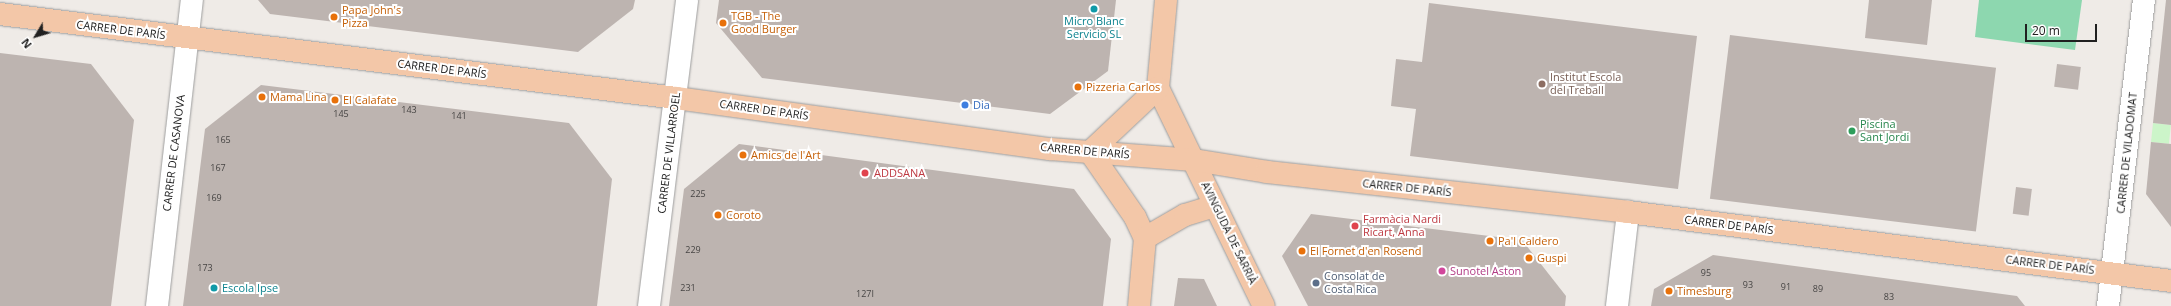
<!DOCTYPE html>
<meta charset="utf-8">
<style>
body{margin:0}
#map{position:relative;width:2171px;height:306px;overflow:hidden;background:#efebe7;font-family:"Open Sans",sans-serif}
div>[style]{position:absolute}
.park>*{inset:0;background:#ccf5c9;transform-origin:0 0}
.pitch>*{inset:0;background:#8dd7af}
.building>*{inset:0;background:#bdb4b0;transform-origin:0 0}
.roads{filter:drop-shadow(0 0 1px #9d9d9d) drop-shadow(0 0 1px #9d9d9d)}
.minor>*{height:22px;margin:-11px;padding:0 11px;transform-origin:11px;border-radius:11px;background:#fff}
.major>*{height:22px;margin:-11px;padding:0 11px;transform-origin:11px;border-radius:11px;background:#f3c7a8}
.dots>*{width:11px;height:11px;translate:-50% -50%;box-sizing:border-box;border:2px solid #fff;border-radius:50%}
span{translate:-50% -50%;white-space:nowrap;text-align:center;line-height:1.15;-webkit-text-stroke:4px #fff;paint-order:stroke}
.number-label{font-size:9px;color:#474544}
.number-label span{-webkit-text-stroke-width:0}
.food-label{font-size:11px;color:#c56008}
.left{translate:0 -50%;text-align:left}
.culture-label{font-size:11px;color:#0d838f}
.street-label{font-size:11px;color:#202020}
.education-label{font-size:11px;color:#785e54}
.shop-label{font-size:11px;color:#366cbe}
.leisure-label{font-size:11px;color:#27864d}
.health-label{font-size:11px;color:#be3a42}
.hotel-label{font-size:11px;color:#b23c85}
.service-label{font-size:11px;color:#4e5e75}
.north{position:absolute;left:16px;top:16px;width:40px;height:40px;-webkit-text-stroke:3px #fff;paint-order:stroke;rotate:232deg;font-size:11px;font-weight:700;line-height:16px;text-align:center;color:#202020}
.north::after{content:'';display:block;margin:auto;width:14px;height:18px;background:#202020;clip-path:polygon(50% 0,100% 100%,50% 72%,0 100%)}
.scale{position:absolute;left:2025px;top:24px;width:72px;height:18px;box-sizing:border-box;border:2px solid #202020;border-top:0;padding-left:5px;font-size:12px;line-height:14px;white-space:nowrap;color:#202020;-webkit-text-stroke:3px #fff;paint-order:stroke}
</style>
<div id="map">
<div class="park">
<div style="left:2153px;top:123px;width:18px;height:19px;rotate:6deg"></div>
</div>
<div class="pitch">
<div style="clip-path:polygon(1979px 0,2082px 0,2075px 50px,1975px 37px)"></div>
</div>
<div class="building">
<div style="clip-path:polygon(258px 0,635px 0,633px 9px,578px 52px,270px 14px)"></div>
<div style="clip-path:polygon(719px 0,1116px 0,1108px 71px,1050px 114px,762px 78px,716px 23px)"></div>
<div style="clip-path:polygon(1869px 0,1932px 0,1927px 45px,1865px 38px)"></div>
<div style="clip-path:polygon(2166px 0,2171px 0,2171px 125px,2153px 123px)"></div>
<div style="clip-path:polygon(1429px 3px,1697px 36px,1678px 189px,1410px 156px,1416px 109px,1391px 106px,1396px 59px,1422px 62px)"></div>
<div style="left:1730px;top:35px;width:268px;height:165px;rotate:7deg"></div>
<div style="clip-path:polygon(0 53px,91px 64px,134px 120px,111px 306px,0 306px)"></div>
<div style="left:2057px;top:64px;width:24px;height:23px;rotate:7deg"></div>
<div style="clip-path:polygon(261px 85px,569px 123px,612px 179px,597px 306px,183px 306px,205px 129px)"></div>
<div style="clip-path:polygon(2151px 142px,2171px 144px,2171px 227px,2146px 194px)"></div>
<div style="clip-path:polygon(739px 144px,1074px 189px,1111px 239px,1103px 306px,669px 306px,684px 189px)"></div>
<div style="left:2016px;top:187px;width:16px;height:27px;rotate:7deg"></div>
<div style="clip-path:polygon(1311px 214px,1522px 240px,1566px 296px,1565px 306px,1308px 306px,1282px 256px)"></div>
<div style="clip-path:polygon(1713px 255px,2017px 296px,2025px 306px,1651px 306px,1654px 289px)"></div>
<div style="clip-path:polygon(1178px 278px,1204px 279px,1217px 306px,1174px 306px)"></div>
</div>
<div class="roads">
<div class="minor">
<div style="left:157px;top:306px;width:308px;rotate:-83.5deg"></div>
<div style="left:649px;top:306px;width:308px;rotate:-82.9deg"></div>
<div style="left:1617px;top:306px;width:95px;rotate:-83.3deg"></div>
<div style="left:2108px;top:306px;width:308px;rotate:-83.3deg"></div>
</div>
<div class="major">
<div style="left:1166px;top:0;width:88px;rotate:95.2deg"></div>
<div style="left:1158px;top:88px;width:242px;rotate:64.1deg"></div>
<div style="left:0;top:14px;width:681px;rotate:7.08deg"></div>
<div style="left:676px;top:98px;width:377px;rotate:7.8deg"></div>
<div style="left:1050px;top:149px;width:144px;rotate:4.4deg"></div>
<div style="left:1194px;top:160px;width:74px;rotate:9.3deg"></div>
<div style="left:1267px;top:172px;width:363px;rotate:6.3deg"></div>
<div style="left:1628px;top:212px;width:547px;rotate:7.24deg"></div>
<div style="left:1090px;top:152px;width:79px;rotate:55.3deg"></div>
<div style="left:1135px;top:217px;width:23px;rotate:65deg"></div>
<div style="left:1145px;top:238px;width:68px;rotate:95deg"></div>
<div style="left:1090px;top:152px;width:93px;rotate:-43.3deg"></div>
<div style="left:1145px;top:238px;width:46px;rotate:-29.9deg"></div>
<div style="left:1185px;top:215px;width:31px;rotate:-17deg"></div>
</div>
</div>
<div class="dots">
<div style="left:1094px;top:9px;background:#0f9aa8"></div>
<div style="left:334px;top:17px;background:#e8710a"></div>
<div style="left:723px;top:23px;background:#e8710a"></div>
<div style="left:1542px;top:84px;background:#8d6e63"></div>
<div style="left:1078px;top:87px;background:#e8710a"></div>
<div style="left:262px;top:97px;background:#e8710a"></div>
<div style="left:335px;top:100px;background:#e8710a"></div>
<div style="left:965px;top:105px;background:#3f7fe0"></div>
<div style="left:1852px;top:131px;background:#2e9e5b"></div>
<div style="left:743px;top:155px;background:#e8710a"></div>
<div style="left:865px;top:173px;background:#e0444e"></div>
<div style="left:718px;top:215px;background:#e8710a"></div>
<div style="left:1355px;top:226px;background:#e0444e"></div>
<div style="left:1490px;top:241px;background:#e8710a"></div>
<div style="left:1302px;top:251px;background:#e8710a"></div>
<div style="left:1529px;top:258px;background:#e8710a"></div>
<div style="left:1442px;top:271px;background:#d1479c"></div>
<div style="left:1316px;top:283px;background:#5c6f8a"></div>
<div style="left:214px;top:288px;background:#0f9aa8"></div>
<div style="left:1669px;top:291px;background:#e8710a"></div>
</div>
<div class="number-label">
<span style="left:409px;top:110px">143</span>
<span style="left:341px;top:114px">145</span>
<span style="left:459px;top:116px">141</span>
<span style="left:223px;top:140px">165</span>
<span style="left:218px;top:168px">167</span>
<span style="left:698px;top:194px">225</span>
<span style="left:214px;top:198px">169</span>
<span style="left:693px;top:250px">229</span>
<span style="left:205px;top:268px">173</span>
<span style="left:1706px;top:273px">95</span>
<span style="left:1748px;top:285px">93</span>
<span style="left:1786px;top:287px">91</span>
<span style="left:688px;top:288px">231</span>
<span style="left:1818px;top:289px">89</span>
<span style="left:865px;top:294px">127I</span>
<span style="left:1889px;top:297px">83</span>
</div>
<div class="food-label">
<span class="left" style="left:342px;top:17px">Papa John's<br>Pizza</span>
<span class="left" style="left:731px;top:23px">TGB - The<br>Good Burger</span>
<span class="left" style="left:1086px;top:87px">Pizzeria Carlos</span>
<span class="left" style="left:270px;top:97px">Mama Lina</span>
<span class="left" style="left:343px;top:100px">El Calafate</span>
<span class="left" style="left:751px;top:155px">Amics de l'Art</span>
<span class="left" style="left:726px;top:215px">Coroto</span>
<span class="left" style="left:1498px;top:241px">Pa'l Caldero</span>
<span class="left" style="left:1310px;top:251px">El Fornet d'en Rosend</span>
<span class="left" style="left:1537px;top:258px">Guspi</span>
<span class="left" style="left:1677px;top:291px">Timesburg</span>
</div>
<div class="culture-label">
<span style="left:1094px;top:28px">Micro Blanc<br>Servicio SL</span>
<span class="left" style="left:222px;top:288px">Escola Ipse</span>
</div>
<div class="street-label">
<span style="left:121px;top:30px;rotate:7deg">CARRER DE PARÍS</span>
<span style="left:442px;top:69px;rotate:7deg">CARRER DE PARÍS</span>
<span style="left:764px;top:110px;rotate:8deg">CARRER DE PARÍS</span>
<span style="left:1085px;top:151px;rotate:5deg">CARRER DE PARÍS</span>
<span style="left:174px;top:153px;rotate:-83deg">CARRER DE CASANOVA</span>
<span style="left:669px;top:153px;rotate:-83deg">CARRER DE VILLARROEL</span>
<span style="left:2127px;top:153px;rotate:-84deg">CARRER DE VILADOMAT</span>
<span style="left:1407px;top:188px;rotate:6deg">CARRER DE PARÍS</span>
<span style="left:1729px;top:225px;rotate:7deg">CARRER DE PARÍS</span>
<span style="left:1229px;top:233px;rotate:64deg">AVINGUDA DE SARRIÀ</span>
<span style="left:2050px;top:265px;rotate:7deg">CARRER DE PARÍS</span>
</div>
<div class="education-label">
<span class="left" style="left:1550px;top:84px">Institut Escola<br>del Treball</span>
</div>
<div class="shop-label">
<span class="left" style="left:973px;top:105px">Dia</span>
</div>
<div class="leisure-label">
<span class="left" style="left:1860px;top:131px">Piscina<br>Sant Jordi</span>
</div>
<div class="health-label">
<span class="left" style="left:874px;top:173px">ADDSANA</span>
<span class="left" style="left:1363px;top:226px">Farmàcia Nardi<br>Ricart, Anna</span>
</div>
<div class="hotel-label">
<span class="left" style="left:1450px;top:271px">Sunotel Aston</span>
</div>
<div class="service-label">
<span class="left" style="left:1324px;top:283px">Consolat de<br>Costa Rica</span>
</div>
<div class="north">N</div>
<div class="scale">20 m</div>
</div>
